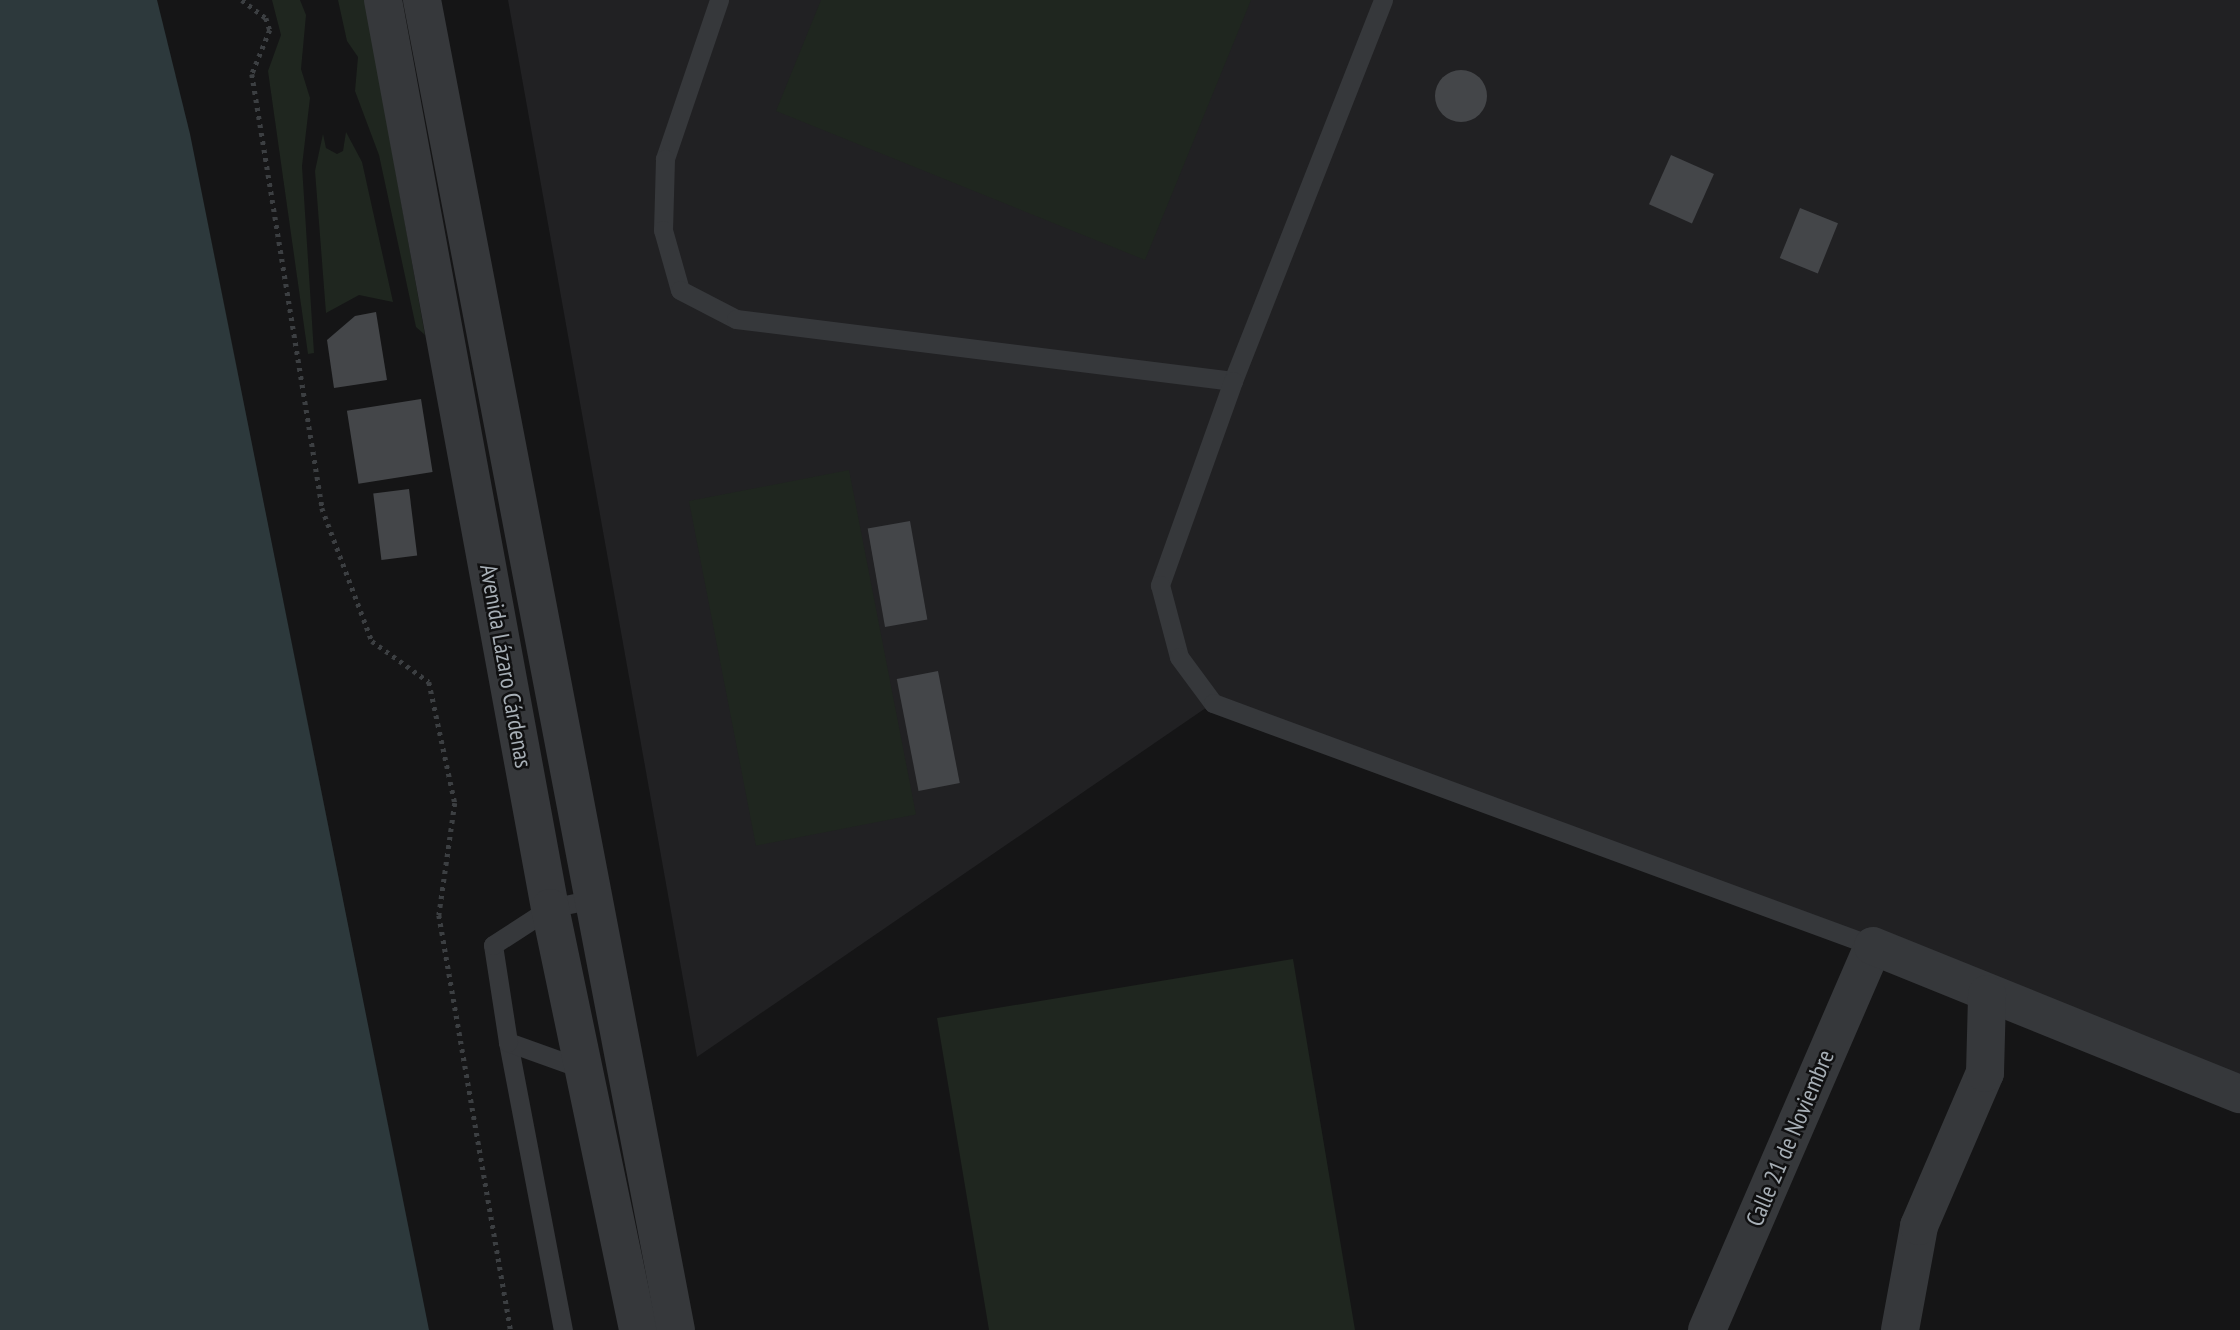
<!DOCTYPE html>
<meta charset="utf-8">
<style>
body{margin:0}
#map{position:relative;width:2240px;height:1330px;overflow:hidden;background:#151516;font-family:"PT Sans Narrow",sans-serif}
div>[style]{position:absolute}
.built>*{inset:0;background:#212123}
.green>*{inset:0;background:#1f261f;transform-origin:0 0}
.water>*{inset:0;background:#2d393c}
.building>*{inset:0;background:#444649;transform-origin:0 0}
.round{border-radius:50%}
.path>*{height:4.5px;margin-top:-2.25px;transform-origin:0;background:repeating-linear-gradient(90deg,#3c3f42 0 3.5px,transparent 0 8.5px)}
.lane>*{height:19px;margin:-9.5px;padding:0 9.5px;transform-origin:9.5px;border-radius:9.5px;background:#36383b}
.street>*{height:38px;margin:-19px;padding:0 19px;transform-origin:19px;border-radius:19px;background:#36383b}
span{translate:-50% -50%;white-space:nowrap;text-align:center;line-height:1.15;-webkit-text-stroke:5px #101011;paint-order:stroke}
.street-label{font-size:24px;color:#a7afb6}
</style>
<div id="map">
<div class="built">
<div style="clip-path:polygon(508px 0,2240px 0,2240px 1094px,1213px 703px,697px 1057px)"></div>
</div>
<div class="green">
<div style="clip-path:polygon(272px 0,300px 0,306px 15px,301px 69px,310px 98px,302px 166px,314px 353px,308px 354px,268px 71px,281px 35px)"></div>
<div style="clip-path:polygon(338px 0,365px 0,425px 335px,416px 327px,379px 155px,355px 91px,358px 57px,347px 41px)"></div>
<div style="clip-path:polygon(821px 0,1251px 0,1145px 260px,776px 111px)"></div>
<div style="clip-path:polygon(346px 132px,362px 162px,393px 302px,359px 295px,326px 313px,315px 171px,323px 134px,326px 148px,337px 154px,343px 151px)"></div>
<div style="left:849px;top:470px;width:351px;height:163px;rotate:79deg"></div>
<div style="clip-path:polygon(1293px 959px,1355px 1330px,989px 1330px,937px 1018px)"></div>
</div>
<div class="water">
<div style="clip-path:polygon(0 0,157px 0,190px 134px,429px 1330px,0 1330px)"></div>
</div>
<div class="building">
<div class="round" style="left:1435px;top:70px;width:52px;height:52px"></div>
<div style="left:1671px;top:155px;width:47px;height:54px;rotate:24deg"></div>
<div style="left:1800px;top:208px;width:41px;height:54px;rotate:22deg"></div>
<div style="clip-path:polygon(376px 312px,387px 380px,334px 388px,327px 340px,355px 316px)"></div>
<div style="left:421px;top:399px;width:74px;height:75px;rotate:81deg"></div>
<div style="left:409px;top:489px;width:67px;height:36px;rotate:83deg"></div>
<div style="left:910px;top:521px;width:100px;height:43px;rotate:80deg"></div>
<div style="left:938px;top:671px;width:114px;height:42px;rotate:79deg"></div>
</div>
<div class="path">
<div style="left:242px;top:0;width:30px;rotate:37deg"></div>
<div style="left:266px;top:18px;width:13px;rotate:72deg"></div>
<div style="left:270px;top:30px;width:48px;rotate:112.2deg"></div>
<div style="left:252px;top:74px;width:440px;rotate:80.8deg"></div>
<div style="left:322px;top:508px;width:142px;rotate:69.4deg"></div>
<div style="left:372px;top:641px;width:70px;rotate:35.7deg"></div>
<div style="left:429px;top:682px;width:124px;rotate:77.9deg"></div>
<div style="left:455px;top:803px;width:113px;rotate:98.1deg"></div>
<div style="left:439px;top:915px;width:421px;rotate:80.2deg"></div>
</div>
<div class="lane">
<div style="left:719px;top:0;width:168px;rotate:108.8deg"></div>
<div style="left:665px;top:159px;width:71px;rotate:91.6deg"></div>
<div style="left:663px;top:230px;width:62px;rotate:74.2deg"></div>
<div style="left:680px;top:290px;width:63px;rotate:27.4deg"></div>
<div style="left:736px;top:319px;width:501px;rotate:7.11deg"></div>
<div style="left:1383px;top:0;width:409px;rotate:111.5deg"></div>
<div style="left:1233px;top:381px;width:217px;rotate:109.7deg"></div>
<div style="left:1160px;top:585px;width:74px;rotate:75.2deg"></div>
<div style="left:1179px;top:657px;width:57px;rotate:53.5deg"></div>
<div style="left:1213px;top:703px;width:703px;rotate:20.21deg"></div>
<div style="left:508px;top:1042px;width:293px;rotate:79.2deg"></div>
<div style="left:586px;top:1070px;width:83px;rotate:-160.3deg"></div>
<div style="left:508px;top:1042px;width:98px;rotate:-98.8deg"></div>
<div style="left:493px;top:945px;width:68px;rotate:-33deg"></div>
<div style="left:550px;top:908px;width:45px;rotate:-11.6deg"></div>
</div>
<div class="street">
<div style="left:383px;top:0;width:923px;rotate:79.58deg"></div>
<div style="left:550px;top:908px;width:431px;rotate:78.2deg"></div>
<div style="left:422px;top:0;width:1354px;rotate:79.19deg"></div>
<div style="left:1707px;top:1330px;width:418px;rotate:-66.6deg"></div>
<div style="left:1873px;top:946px;width:396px;rotate:22deg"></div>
<div style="left:1900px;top:1330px;width:106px;rotate:-79.6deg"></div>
<div style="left:1919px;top:1226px;width:167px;rotate:-66.7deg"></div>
<div style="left:1985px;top:1073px;width:79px;rotate:-88.5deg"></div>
</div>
<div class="street-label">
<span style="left:506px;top:666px;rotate:80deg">Avenida Lázaro Cárdenas</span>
<span style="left:1790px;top:1138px;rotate:-67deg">Calle 21 de Noviembre</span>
</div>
</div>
